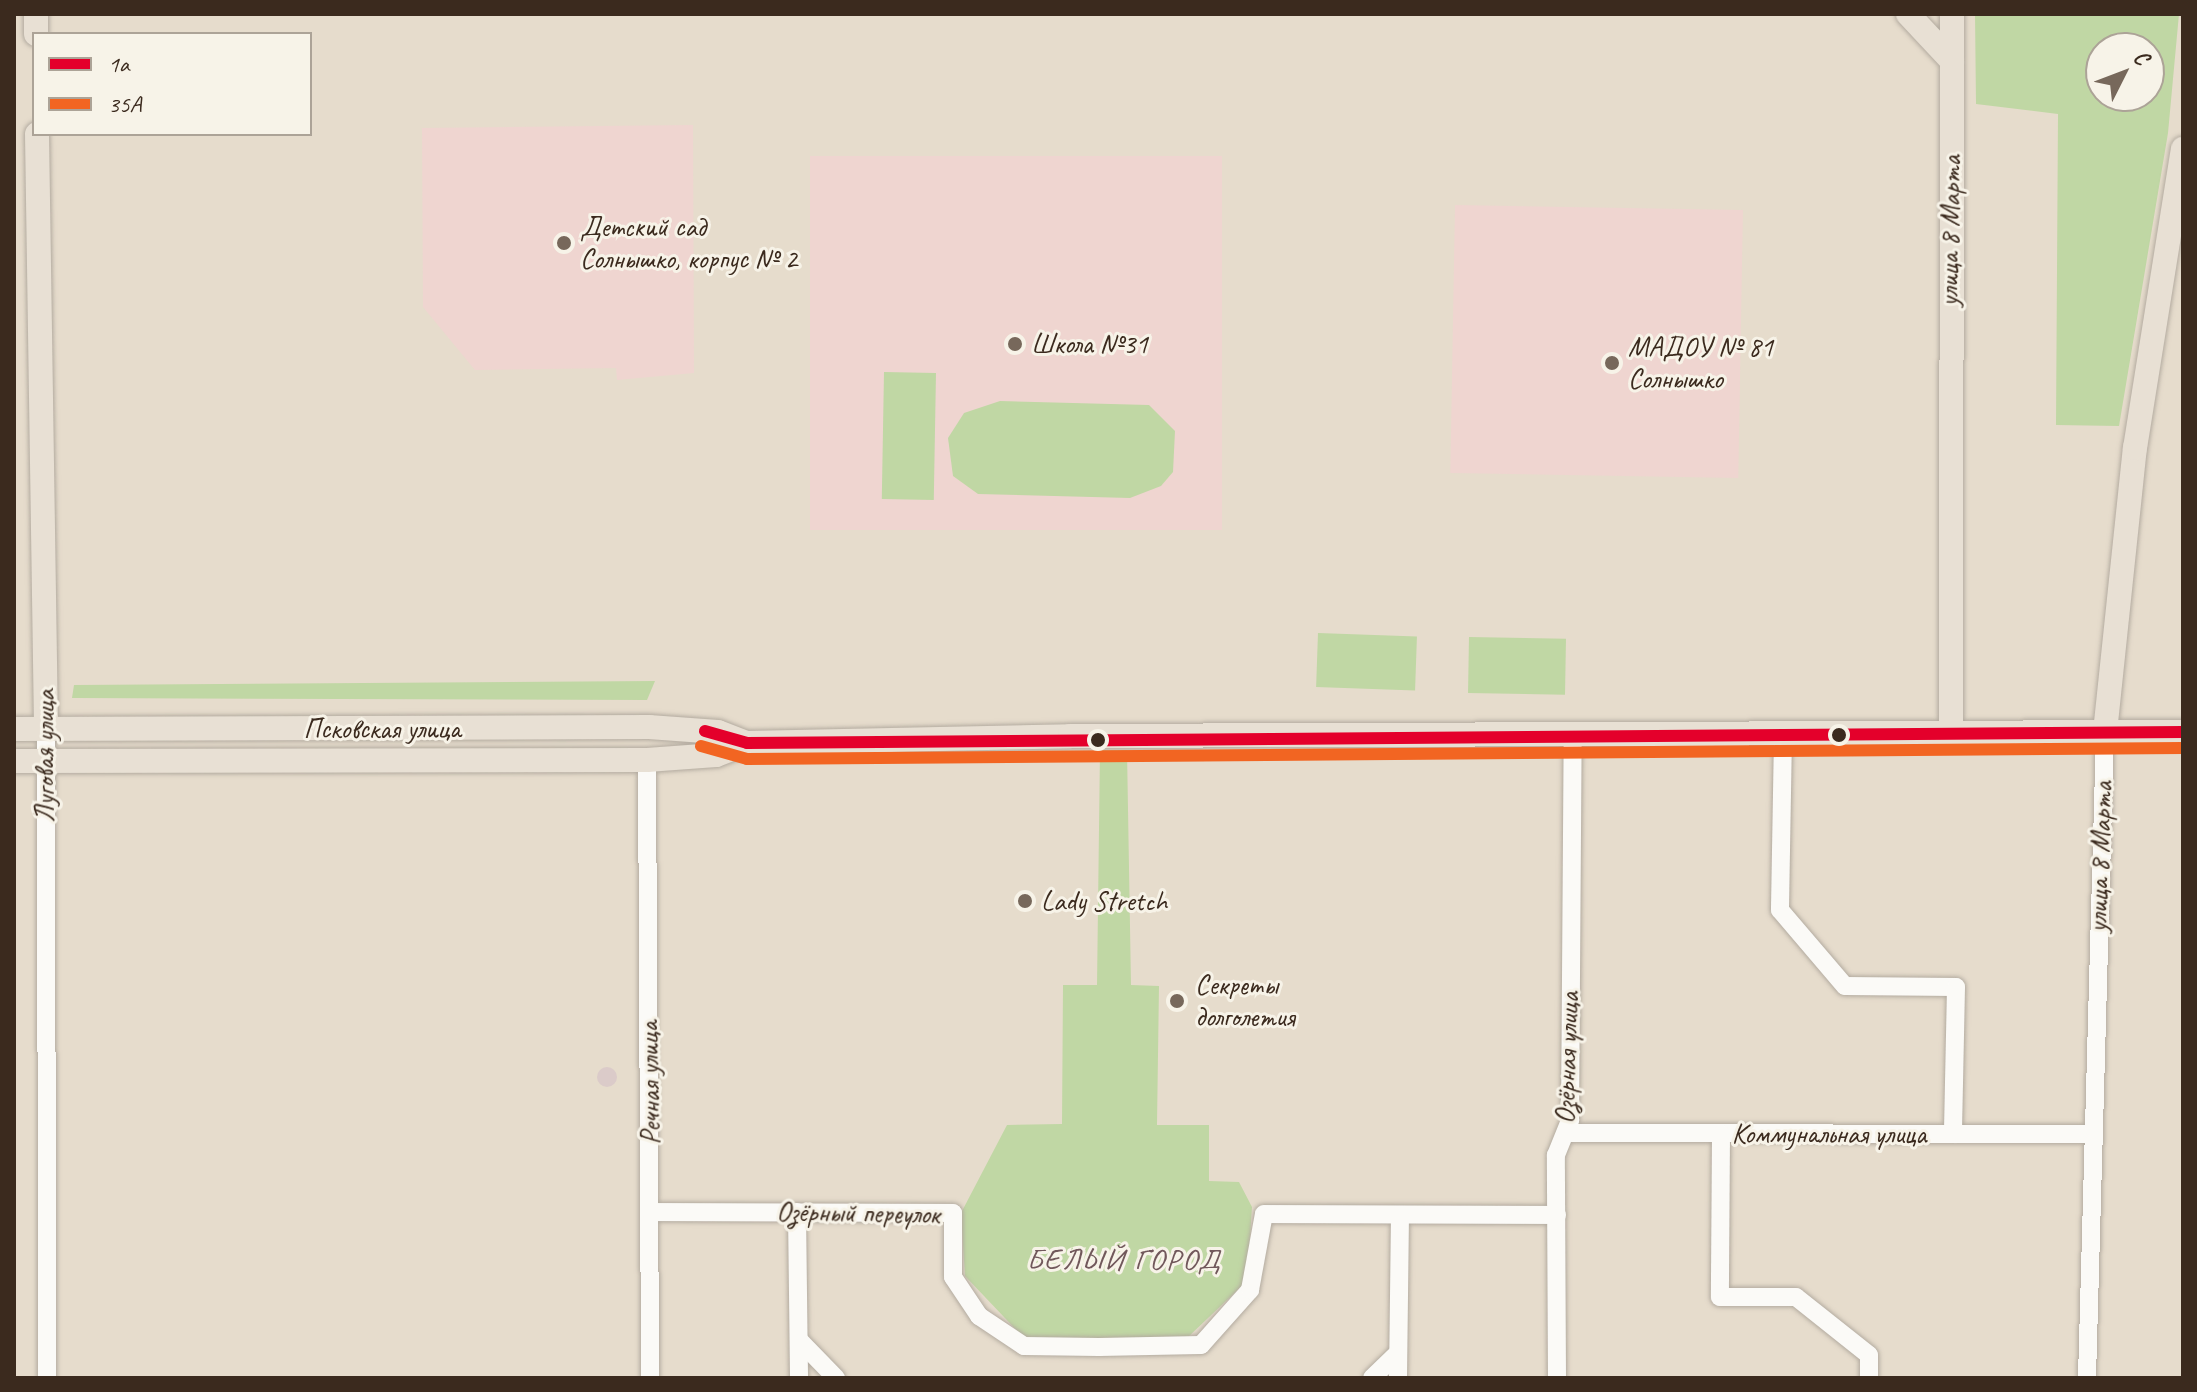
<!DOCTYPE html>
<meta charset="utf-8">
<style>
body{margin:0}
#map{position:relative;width:2197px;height:1392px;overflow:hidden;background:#e6dccc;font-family:Caveat,sans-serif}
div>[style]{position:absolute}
.built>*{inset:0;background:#efd5d0;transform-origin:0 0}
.industrial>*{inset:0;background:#dbcbc9}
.round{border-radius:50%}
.green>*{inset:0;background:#c0d7a4;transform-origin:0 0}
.roads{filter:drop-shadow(0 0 2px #b3aba0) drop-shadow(0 0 2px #b3aba0)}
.minor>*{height:18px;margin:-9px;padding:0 9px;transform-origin:9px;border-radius:9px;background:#fbfaf7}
.major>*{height:24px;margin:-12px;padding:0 12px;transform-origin:12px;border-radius:12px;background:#e8e0d4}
.bus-1>*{height:12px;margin:-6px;padding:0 6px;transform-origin:6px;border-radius:6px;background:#e4002b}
.bus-2>*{height:12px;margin:-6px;padding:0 6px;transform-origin:6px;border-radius:6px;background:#f26522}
.dots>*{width:22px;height:22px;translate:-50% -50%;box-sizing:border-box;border:4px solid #f7f3e8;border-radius:50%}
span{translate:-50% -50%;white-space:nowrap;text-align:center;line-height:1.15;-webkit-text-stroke:6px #f7f3e8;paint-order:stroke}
.poi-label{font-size:28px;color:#3b2a1e}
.left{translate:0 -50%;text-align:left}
.street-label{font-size:28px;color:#3b2a1e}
.neighbourhood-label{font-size:30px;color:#71585b;letter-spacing:2px}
.frame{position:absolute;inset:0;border:16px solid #3b2a1e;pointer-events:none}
.legend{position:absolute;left:32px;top:32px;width:280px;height:104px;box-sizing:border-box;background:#f7f3e8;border:2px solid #aca397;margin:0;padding:10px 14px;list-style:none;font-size:24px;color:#3b2a1e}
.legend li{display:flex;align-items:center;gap:16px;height:40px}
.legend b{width:40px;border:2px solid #aca397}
.north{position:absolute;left:2085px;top:32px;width:80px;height:80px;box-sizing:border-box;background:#f7f3e8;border:2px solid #aca397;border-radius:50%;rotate:48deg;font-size:22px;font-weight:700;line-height:32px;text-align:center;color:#3b2a1e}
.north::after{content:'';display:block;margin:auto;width:28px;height:36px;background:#77685b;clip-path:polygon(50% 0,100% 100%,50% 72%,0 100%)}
</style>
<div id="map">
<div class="built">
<div style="clip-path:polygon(693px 125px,694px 373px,617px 380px,616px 368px,475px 370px,423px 307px,422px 128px)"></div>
<div style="left:810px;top:156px;width:412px;height:374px"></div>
<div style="left:1455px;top:205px;width:288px;height:268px;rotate:1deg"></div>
</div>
<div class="industrial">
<div class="round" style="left:597px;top:1067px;width:20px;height:20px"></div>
</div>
<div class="green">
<div style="clip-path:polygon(evenodd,1975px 14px,2179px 14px,2168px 133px,2119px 426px,2056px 425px,2058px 114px,1976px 104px,1975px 14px,2101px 48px,2149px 48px,2149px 96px,2101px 96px,2101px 48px)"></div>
<div style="left:884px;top:372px;width:52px;height:127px;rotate:1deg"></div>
<div style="clip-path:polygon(1000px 401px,1149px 405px,1175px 431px,1173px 472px,1161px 486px,1130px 498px,978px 494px,953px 476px,948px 438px,964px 413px)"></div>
<div style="left:1318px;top:633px;width:99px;height:54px;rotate:2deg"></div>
<div style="left:1469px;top:637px;width:97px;height:56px;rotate:1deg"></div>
<div style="clip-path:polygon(655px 681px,647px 700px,72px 698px,74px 685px)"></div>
<div style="clip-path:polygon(1100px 750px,1127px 750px,1131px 985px,1159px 986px,1157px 1125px,1209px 1125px,1209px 1181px,1239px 1182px,1252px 1207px,1247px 1281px,1187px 1338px,1025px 1339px,965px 1276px,961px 1213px,1007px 1125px,1062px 1124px,1063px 985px,1097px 985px)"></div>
</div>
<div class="roads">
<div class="minor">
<div style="left:46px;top:729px;width:649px;rotate:89.91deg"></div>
<div style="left:1783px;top:736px;width:174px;rotate:91deg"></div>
<div style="left:1780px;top:910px;width:100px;rotate:49.5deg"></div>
<div style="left:1845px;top:986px;width:111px;rotate:0.5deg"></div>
<div style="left:1956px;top:987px;width:147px;rotate:91.2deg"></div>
<div style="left:647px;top:760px;width:618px;rotate:89.72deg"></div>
<div style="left:1566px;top:1133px;width:526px;rotate:0.11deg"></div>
<div style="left:1721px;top:1134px;width:163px;rotate:90.4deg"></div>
<div style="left:1720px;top:1297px;width:76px"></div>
<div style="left:1796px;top:1297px;width:93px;rotate:38.5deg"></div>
<div style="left:1869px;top:1355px;width:23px;rotate:90deg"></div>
<div style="left:651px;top:1212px;width:302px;rotate:0.2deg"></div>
<div style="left:953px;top:1213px;width:64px;rotate:90deg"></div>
<div style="left:953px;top:1277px;width:47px;rotate:56.3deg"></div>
<div style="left:979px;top:1316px;width:54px;rotate:33.7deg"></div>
<div style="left:1024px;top:1346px;width:75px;rotate:0.8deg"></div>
<div style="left:1099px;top:1347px;width:102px;rotate:-1.1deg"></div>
<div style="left:1201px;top:1345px;width:74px;rotate:-48.3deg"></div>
<div style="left:1250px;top:1290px;width:77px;rotate:-79.6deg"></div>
<div style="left:1264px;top:1214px;width:293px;rotate:0.2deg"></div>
<div style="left:797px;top:1212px;width:166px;rotate:89.3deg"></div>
<div style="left:799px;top:1340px;width:53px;rotate:45.8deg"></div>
<div style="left:1372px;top:1378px;width:36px;rotate:-44deg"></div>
<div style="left:1398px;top:1378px;width:163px;rotate:-89.3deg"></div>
<div style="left:1557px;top:1378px;width:223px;rotate:-90.3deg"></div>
<div style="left:1556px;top:1155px;width:38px;rotate:-68deg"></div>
<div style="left:1570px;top:1120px;width:383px;rotate:-89.6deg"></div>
<div style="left:2087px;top:1378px;width:646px;rotate:-88.4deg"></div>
</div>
<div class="major">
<div style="left:36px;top:14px;width:20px;rotate:90deg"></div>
<div style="left:1908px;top:14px;width:64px;rotate:46.9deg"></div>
<div style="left:37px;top:134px;width:595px;rotate:89.13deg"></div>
<div style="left:14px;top:729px;width:635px;rotate:-0.18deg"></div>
<div style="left:649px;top:727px;width:69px;rotate:4.1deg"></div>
<div style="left:718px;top:732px;width:31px;rotate:21deg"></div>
<div style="left:2105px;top:732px;width:286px;rotate:-84deg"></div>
<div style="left:2135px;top:448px;width:303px;rotate:-80.9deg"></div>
<div style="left:1951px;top:736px;width:722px;rotate:-89.92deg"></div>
<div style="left:14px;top:761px;width:633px;rotate:-0.09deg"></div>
<div style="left:647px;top:760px;width:69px;rotate:-4.1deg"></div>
<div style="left:716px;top:755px;width:33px;rotate:-21deg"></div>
<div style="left:747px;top:743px;width:323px;rotate:-1.2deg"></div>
<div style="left:1070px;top:736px;width:1113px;rotate:-0.21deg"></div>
</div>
</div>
<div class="bus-1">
<div style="left:705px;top:731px;width:44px;rotate:15.9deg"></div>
<div style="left:747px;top:743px;width:1436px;rotate:-0.44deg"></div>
</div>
<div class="bus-2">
<div style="left:701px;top:746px;width:48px;rotate:15.8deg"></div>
<div style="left:747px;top:759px;width:1436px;rotate:-0.44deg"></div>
</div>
<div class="dots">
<div style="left:564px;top:243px;background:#77685b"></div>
<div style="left:1015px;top:344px;background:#77685b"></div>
<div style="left:1612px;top:363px;background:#77685b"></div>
<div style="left:1839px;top:735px;background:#3b2a1e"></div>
<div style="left:1098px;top:740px;background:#3b2a1e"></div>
<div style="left:1025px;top:901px;background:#77685b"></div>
<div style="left:1177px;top:1001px;background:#77685b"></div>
</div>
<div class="poi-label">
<span class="left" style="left:580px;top:243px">Детский сад<br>Солнышко, корпус № 2</span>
<span class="left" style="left:1031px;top:344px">Школа №31</span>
<span class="left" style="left:1628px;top:363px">МАДОУ № 81<br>Солнышко</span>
<span class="left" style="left:1041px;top:901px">Lady Stretch</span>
<span class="left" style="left:1195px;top:1001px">Секреты<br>долголетия</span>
</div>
<div class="street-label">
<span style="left:1950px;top:231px;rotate:-89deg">улица 8 Марта</span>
<span style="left:382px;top:729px">Псковская улица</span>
<span style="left:45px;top:756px;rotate:-90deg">Луговая улица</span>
<span style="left:2100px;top:857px;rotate:-88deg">улица 8 Марта</span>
<span style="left:1567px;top:1058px;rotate:-88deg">Озёрная улица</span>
<span style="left:650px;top:1083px;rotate:-91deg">Речная улица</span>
<span style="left:1829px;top:1134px">Коммунальная улица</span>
<span style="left:858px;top:1213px;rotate:1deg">Озёрный переулок</span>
</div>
<div class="neighbourhood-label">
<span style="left:1124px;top:1259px">БЕЛЫЙ ГОРОД</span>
</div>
<div class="frame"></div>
<ul class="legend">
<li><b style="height:10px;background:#e4002b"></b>1a</li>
<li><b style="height:10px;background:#f26522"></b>35А</li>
</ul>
<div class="north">С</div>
</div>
